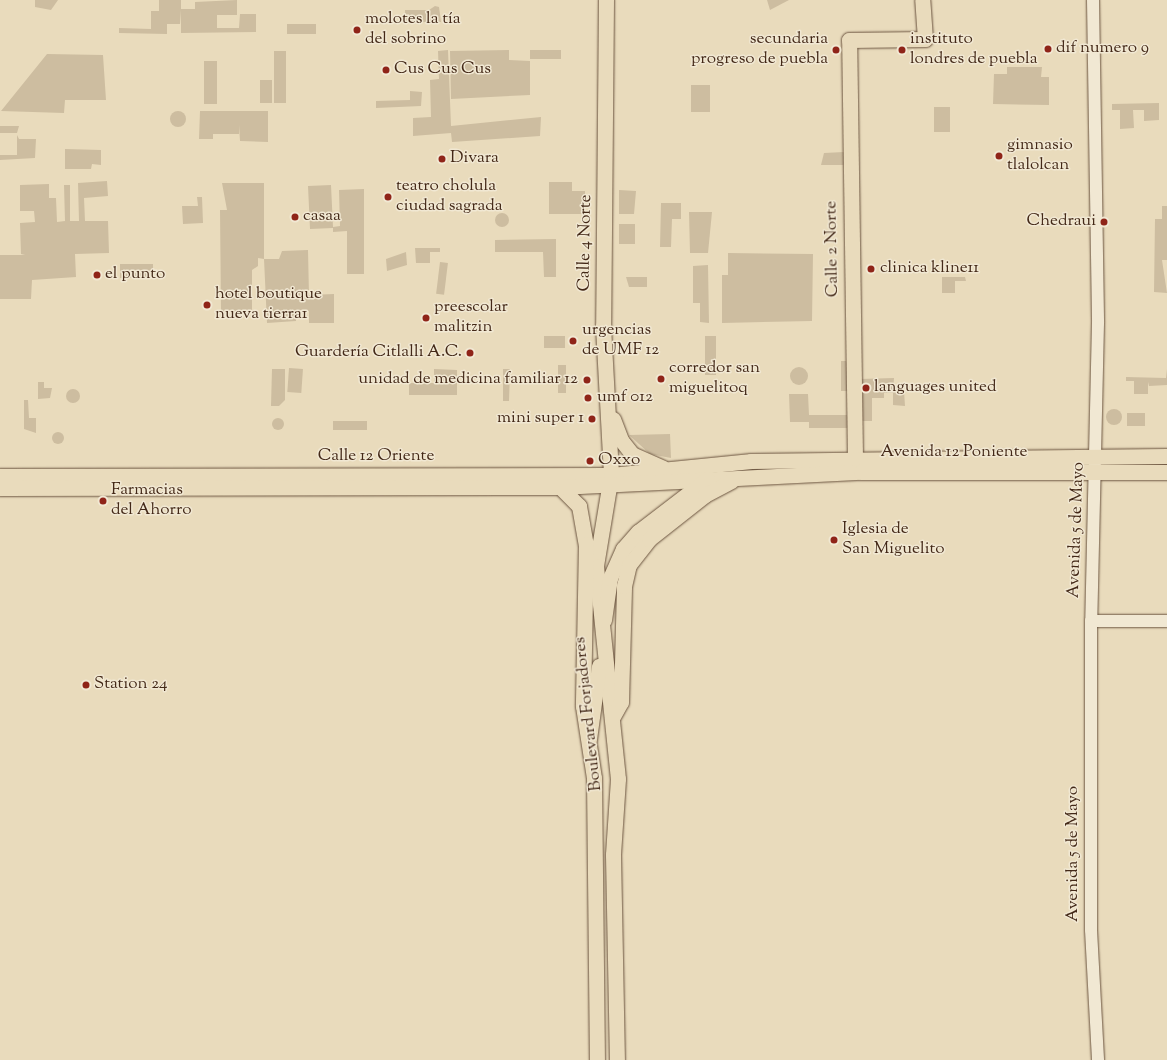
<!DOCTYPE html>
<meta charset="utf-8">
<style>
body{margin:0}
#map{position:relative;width:1167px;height:1060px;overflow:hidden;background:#e9dbbc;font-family:"Sorts Mill Goudy",serif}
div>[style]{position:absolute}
.green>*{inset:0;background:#cdbda0;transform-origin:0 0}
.round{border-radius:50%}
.roads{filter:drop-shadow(0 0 1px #6c5540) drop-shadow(0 0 1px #6c5540)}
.minor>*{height:12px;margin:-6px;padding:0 6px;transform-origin:6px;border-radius:6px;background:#f1e8d3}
.major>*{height:15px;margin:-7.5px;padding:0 7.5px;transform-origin:7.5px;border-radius:7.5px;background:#e9dbbc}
.dots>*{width:11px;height:11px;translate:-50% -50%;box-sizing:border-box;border:2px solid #f1e8d3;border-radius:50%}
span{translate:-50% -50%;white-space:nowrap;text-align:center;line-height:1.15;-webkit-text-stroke:3px #f1e8d3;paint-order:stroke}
.poi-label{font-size:17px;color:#432817}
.left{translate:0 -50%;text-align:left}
.right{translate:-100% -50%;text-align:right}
.street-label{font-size:17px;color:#432817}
</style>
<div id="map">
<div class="green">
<div style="clip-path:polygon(35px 0,58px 0,51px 10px,35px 7px)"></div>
<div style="clip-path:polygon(159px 0,181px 0,181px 9px,195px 9px,195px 2px,237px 0,237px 15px,217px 15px,217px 28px,239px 28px,240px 14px,256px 14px,256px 32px,181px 33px,181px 10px,180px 24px,167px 24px,167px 34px,119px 33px,119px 28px,151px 29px,151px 11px,159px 11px)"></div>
<div style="clip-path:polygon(767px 0,789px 0,770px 10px)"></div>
<div style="clip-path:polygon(435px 6px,439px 7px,441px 22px,405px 22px,405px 10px,429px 10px)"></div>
<div style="left:287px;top:24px;width:29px;height:10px"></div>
<div style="clip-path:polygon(448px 50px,451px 126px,541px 117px,540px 136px,452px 142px,451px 133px,413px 136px,413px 118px,431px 117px,430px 80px,439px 79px,438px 51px)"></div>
<div style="clip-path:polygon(509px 50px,509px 60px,530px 61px,530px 95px,451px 99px,450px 51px)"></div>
<div style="left:530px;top:50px;width:31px;height:9px"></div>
<div style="left:274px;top:51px;width:12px;height:52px"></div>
<div style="clip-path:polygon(47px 54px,103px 55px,106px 100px,65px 100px,64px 113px,1px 111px)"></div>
<div style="left:204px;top:61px;width:13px;height:43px"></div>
<div style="clip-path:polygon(1007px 67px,1042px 67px,1041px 77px,1049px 77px,1049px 105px,993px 104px,994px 74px,1007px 74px)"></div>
<div style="left:260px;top:80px;width:12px;height:23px"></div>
<div style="left:691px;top:85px;width:19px;height:27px"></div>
<div style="clip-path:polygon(410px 91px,422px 92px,421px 106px,376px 108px,376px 101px,410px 100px)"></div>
<div style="clip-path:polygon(1159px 103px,1159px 120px,1144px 121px,1144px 110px,1133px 110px,1134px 128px,1120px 129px,1120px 110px,1112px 110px,1112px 104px)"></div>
<div style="left:934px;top:107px;width:16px;height:25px"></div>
<div style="clip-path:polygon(200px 111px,268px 111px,268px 142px,240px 141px,239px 125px,239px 134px,213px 134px,213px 139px,199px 139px)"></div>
<div class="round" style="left:170px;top:111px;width:16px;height:16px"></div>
<div style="clip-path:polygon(0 126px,19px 126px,17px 133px,0 133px,0 149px)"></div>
<div style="clip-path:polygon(17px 135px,19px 139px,36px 139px,35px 158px,0 160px,0 155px,17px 155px)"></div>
<div style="clip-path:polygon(65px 149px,101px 150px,101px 165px,92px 164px,91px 169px,65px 169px)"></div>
<div style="clip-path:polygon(844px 152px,844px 165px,821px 165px,824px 153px)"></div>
<div style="clip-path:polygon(107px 181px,108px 196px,84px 198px,85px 221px,108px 221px,109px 253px,75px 254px,76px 277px,32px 280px,31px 299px,0 299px,0 255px,25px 255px,21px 254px,20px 223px,35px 222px,34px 211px,20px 211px,20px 185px,49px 184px,49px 198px,56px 198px,57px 222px,65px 221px,64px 185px,70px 185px,70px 221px,79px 221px,78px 183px)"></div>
<div style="clip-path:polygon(549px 182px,572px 182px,572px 191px,585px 191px,585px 214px,549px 214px)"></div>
<div style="clip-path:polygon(222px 183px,264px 183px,264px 259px,279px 259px,282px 251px,308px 250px,309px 295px,334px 294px,334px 323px,309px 323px,309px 311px,296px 312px,296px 321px,267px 323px,264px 259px,258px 258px,258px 266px,252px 270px,252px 312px,221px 312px,220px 210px,227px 210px)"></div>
<div style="clip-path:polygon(331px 185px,333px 227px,340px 226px,339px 190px,364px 189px,364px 274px,347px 274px,347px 231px,333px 232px,333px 228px,310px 229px,308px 186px)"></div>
<div style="clip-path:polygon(619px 190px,636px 191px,634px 214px,619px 214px)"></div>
<div style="clip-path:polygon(197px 197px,202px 197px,203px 223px,183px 224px,182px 206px,198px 206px)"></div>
<div style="clip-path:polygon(661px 203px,681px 203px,681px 219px,672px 219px,671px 247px,660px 247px)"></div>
<div style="clip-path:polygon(1162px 206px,1167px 206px,1167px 260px,1162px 260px,1167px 293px,1154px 292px,1155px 219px,1162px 219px)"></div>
<div style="clip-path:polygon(689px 212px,712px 212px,708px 253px,690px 253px)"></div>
<div class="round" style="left:495px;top:213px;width:14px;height:14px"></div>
<div style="left:619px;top:224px;width:16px;height:20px"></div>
<div style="clip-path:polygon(556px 239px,556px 277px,544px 277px,543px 252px,495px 252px,495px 240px)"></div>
<div style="clip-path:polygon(415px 248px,440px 248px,440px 252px,430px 252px,430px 263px,416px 263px)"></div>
<div style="clip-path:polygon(406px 252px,407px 265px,387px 271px,386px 259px)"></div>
<div style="clip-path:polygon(728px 253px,813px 254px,812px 321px,722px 323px,722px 275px,728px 275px)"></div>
<div style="left:440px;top:262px;width:8px;height:32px;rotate:7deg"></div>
<div style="left:120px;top:264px;width:33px;height:14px"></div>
<div style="clip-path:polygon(708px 265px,709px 323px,700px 322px,700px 303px,693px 303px,693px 266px)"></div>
<div style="clip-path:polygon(626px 277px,647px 277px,647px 287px,629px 287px)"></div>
<div style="clip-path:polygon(942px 277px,965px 277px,966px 281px,955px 281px,955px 293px,942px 293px)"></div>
<div style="left:544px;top:336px;width:21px;height:12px"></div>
<div style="left:716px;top:336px;width:39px;height:11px;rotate:90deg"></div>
<div style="left:841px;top:361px;width:8px;height:30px"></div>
<div style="left:558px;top:365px;width:8px;height:28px"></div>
<div class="round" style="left:790px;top:367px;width:18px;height:18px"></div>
<div style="left:289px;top:368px;width:14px;height:24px;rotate:4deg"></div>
<div style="clip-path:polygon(272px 369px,285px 369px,285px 400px,279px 406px,271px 406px)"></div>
<div style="clip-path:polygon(434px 369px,457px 370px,457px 395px,409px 395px,409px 383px,434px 383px)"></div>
<div style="clip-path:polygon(503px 369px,510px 369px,509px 401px,503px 401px)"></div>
<div style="clip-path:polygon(1167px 369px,1167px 385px,1149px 386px,1148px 382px,1148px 394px,1134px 394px,1134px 381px,1126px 381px,1126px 377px,1166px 378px)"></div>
<div style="clip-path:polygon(894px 378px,893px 392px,904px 391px,905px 406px,893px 405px,893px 393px,884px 393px,884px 398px,872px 398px,872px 421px,860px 421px,860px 379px)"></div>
<div style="clip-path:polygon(38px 382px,44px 382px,44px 388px,52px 388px,50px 398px,38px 399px)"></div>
<div class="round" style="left:66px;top:389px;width:14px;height:14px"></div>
<div style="clip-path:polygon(789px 394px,808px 394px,809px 415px,849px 415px,849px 428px,809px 428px,809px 422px,790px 422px)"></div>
<div style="clip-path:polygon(24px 400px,28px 400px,29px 418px,36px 418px,36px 433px,24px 429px)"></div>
<div class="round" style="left:1106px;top:409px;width:16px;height:16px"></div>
<div style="left:1127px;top:413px;width:18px;height:13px"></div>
<div class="round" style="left:272px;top:418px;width:12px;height:12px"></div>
<div style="left:333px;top:421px;width:34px;height:9px"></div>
<div class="round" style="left:52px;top:432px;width:12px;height:12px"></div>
<div style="clip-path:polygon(670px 434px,671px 458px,650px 454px,629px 435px)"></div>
</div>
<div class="roads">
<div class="minor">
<div style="left:1093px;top:0;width:323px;rotate:89.1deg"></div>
<div style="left:1098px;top:323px;width:298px;rotate:91.3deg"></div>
<div style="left:1091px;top:621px;width:309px;rotate:90deg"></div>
<div style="left:1091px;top:930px;width:130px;rotate:86.9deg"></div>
<div style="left:1091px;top:621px;width:76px"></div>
</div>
<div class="major">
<div style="left:606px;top:0;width:326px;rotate:90.5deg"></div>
<div style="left:603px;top:326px;width:149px;rotate:86.9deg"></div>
<div style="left:611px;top:475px;width:92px;rotate:99.4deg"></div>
<div style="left:596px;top:566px;width:214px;rotate:84.1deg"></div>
<div style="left:618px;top:779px;width:76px;rotate:93.8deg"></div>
<div style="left:613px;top:855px;width:205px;rotate:88.9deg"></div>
<div style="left:613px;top:419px;width:22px;rotate:69deg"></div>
<div style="left:621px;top:440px;width:18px;rotate:52deg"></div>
<div style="left:632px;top:454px;width:34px;rotate:24deg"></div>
<div style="left:855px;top:458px;width:418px;rotate:-90.8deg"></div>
<div style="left:849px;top:40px;width:76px;rotate:-0.8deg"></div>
<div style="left:925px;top:39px;width:39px;rotate:-94deg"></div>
<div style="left:0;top:476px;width:611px;rotate:-0.09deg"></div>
<div style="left:611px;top:475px;width:141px;rotate:-5.7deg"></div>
<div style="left:751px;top:461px;width:416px;rotate:-0.7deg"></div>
<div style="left:560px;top:487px;width:27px;rotate:45deg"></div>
<div style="left:579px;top:506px;width:39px;rotate:80deg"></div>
<div style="left:586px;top:544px;width:162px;rotate:91.1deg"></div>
<div style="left:583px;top:706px;width:73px;rotate:81.3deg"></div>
<div style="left:594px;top:778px;width:282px;rotate:89.4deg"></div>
<div style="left:0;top:488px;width:560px;rotate:-0.1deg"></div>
<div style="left:560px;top:487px;width:301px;rotate:-2.9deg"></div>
<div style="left:861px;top:472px;width:306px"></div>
<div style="left:604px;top:620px;width:42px;rotate:-81.9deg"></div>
<div style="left:610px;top:578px;width:32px;rotate:-66deg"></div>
<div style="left:623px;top:549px;width:23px;rotate:-49deg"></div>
<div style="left:638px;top:532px;width:87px;rotate:-37.5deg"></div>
<div style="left:612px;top:718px;width:18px;rotate:-61deg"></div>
<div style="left:621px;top:702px;width:116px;rotate:-88.5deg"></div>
<div style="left:624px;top:586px;width:22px;rotate:-77deg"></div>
<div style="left:629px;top:565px;width:33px;rotate:-52deg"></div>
<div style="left:649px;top:539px;width:71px;rotate:-38.2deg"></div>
<div style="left:705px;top:495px;width:30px;rotate:-28deg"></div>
<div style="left:589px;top:739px;width:74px;rotate:-82.2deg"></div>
</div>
</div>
<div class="dots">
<div style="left:357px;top:30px;background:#8f2418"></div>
<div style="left:1048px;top:49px;background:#8f2418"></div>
<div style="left:836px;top:50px;background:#8f2418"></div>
<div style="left:902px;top:50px;background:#8f2418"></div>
<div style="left:386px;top:70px;background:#8f2418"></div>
<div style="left:999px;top:156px;background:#8f2418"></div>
<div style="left:442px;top:159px;background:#8f2418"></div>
<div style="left:388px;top:197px;background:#8f2418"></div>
<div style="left:295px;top:217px;background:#8f2418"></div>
<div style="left:1104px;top:222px;background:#8f2418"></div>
<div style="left:871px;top:269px;background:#8f2418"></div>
<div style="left:97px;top:275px;background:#8f2418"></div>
<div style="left:207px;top:305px;background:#8f2418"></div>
<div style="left:426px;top:318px;background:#8f2418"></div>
<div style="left:573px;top:341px;background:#8f2418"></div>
<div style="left:470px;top:353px;background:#8f2418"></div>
<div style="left:661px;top:379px;background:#8f2418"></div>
<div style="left:587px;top:380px;background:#8f2418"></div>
<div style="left:866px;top:388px;background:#8f2418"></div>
<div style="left:588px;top:398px;background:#8f2418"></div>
<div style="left:592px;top:419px;background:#8f2418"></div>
<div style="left:590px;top:461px;background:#8f2418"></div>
<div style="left:103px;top:501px;background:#8f2418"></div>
<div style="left:834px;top:540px;background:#8f2418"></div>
<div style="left:86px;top:685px;background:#8f2418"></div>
</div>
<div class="poi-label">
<span class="left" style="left:365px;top:30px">molotes la tía<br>del sobrino</span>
<span class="right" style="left:828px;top:50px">secundaria<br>progreso de puebla</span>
<span class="left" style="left:910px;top:50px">instituto<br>londres de puebla</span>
<span class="left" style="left:1056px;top:49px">dif numero 9</span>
<span class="left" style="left:394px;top:70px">Cus Cus Cus</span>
<span class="left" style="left:1007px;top:156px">gimnasio<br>tlalolcan</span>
<span class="left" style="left:450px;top:159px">Divara</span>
<span class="left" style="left:396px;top:197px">teatro cholula<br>ciudad sagrada</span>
<span class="left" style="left:303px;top:217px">casaa</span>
<span class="right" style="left:1096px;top:222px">Chedraui</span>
<span class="left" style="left:880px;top:269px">clinica kline11</span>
<span class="left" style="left:105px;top:275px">el punto</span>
<span class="left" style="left:215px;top:305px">hotel boutique<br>nueva tierra1</span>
<span class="left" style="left:434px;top:318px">preescolar<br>malitzin</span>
<span class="left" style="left:582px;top:341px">urgencias<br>de UMF 12</span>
<span class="right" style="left:462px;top:353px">Guardería Citlalli A.C.</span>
<span class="left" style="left:669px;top:379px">corredor san<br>miguelitoq</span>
<span class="right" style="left:578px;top:380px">unidad de medicina familiar 12</span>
<span class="left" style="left:874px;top:388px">languages united</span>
<span class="left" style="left:597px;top:398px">umf 012</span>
<span class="right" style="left:584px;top:419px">mini super 1</span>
<span class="left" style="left:598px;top:461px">Oxxo</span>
<span class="left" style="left:111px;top:501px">Farmacias<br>del Ahorro</span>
<span class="left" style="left:842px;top:540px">Iglesia de<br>San Miguelito</span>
<span class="left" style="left:94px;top:685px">Station 24</span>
</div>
<div class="street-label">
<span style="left:586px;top:243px;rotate:-89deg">Calle 4 Norte</span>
<span style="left:833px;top:249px;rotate:-91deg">Calle 2 Norte</span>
<span style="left:954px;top:453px">Avenida 12 Poniente</span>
<span style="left:376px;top:457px">Calle 12 Oriente</span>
<span style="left:1077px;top:530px;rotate:-88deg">Avenida 5 de Mayo</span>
<span style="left:589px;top:714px;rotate:-96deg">Boulevard Forjadores</span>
<span style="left:1074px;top:854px;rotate:-90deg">Avenida 5 de Mayo</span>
</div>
</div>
